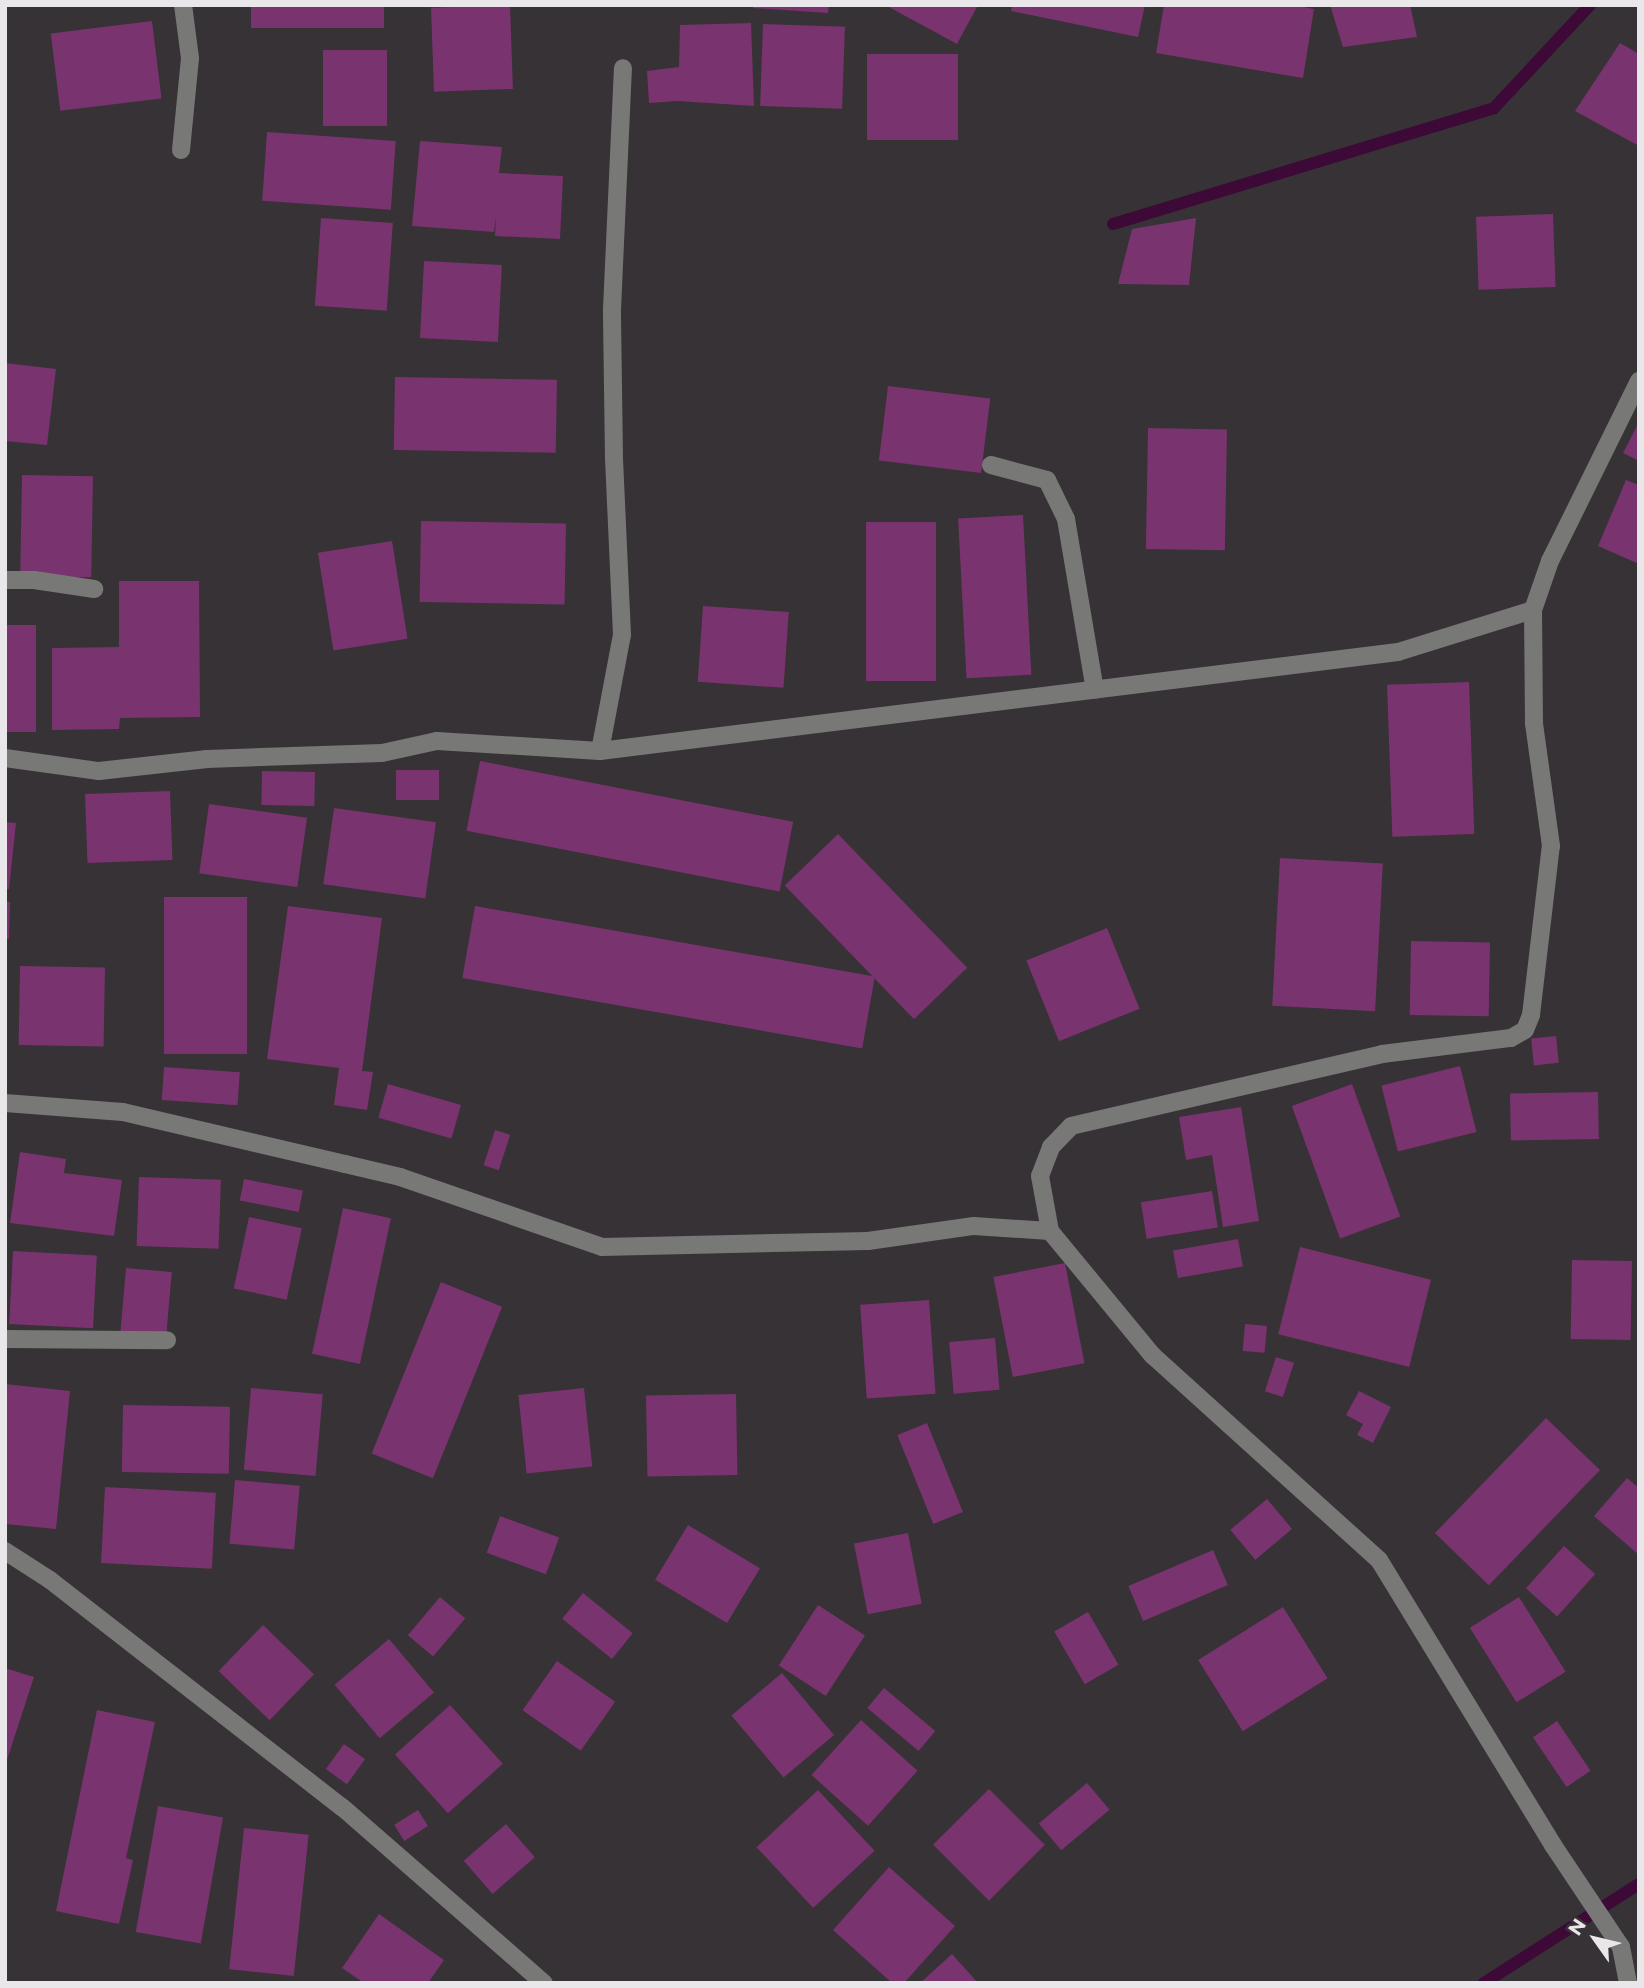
<!DOCTYPE html>
<style>
body{margin:0}
#map{position:relative;width:1644px;height:1988px;overflow:hidden;background:#363235;font-family:Montserrat,sans-serif}
div>[style]{position:absolute}
.stream>*{height:12px;margin:-6px;padding:0 6px;transform-origin:6px;border-radius:6px;background:#3d0937}
.building>*{inset:0;background:#79336f;transform-origin:0 0}
.minor>*{height:18px;margin:-9px;padding:0 9px;transform-origin:9px;border-radius:9px;background:#787876}
span{translate:-50% -50%;white-space:nowrap;text-align:center;line-height:1.15;-webkit-text-stroke:6px #363235;paint-order:stroke}
.frame{position:absolute;inset:0;border:7px solid #e9e7e9;pointer-events:none}
.north{position:absolute;left:1560px;top:1904px;width:70px;height:70px;-webkit-text-stroke:5px #363235;paint-order:stroke;rotate:304deg;font-size:19px;font-weight:700;line-height:28px;text-align:center;color:#e9e7e9}
.north::after{content:'';display:block;margin:auto;width:24px;height:32px;background:#e9e7e9;clip-path:polygon(50% 0,100% 100%,50% 72%,0 100%)}
</style>
<div id="map">
<div class="stream">
<div style="left:1113px;top:224px;width:398px;rotate:-16.9deg"></div>
<div style="left:1494px;top:108px;width:141px;rotate:-47deg"></div>
<div style="left:1484px;top:1983px;width:184px;rotate:-32.6deg"></div>
</div>
<div class="building">
<div style="left:251px;top:5px;width:133px;height:23px"></div>
<div style="left:510px;top:5px;width:84px;height:79px;rotate:88deg"></div>
<div style="clip-path:polygon(753px 5px,829px 5px,828px 13px,753px 8px)"></div>
<div style="clip-path:polygon(885px 5px,978px 5px,957px 44px)"></div>
<div style="clip-path:polygon(1012px 5px,1145px 5px,1138px 37px,1011px 11px)"></div>
<div style="clip-path:polygon(1164px 5px,1293px 5px,1314px 9px,1303px 78px,1156px 53px)"></div>
<div style="clip-path:polygon(1330px 5px,1410px 5px,1417px 37px,1343px 47px)"></div>
<div style="left:152px;top:21px;width:78px;height:102px;rotate:83deg"></div>
<div style="clip-path:polygon(751px 23px,754px 106px,678px 101px,649px 103px,647px 71px,679px 67px,680px 25px)"></div>
<div style="left:763px;top:24px;width:82px;height:82px;rotate:2deg"></div>
<div style="clip-path:polygon(1620px 43px,1639px 54px,1639px 146px,1575px 111px)"></div>
<div style="left:387px;top:50px;width:76px;height:64px;rotate:90deg"></div>
<div style="left:867px;top:54px;width:91px;height:86px"></div>
<div style="left:267px;top:132px;width:129px;height:69px;rotate:4deg"></div>
<div style="clip-path:polygon(420px 141px,502px 147px,499px 173px,563px 176px,560px 239px,495px 236px,496px 216px,494px 232px,412px 226px)"></div>
<div style="left:1553px;top:214px;width:73px;height:77px;rotate:88deg"></div>
<div style="left:321px;top:218px;width:72px;height:88px;rotate:4deg"></div>
<div style="clip-path:polygon(1196px 218px,1189px 285px,1118px 284px,1132px 229px)"></div>
<div style="left:424px;top:261px;width:78px;height:77px;rotate:3deg"></div>
<div style="clip-path:polygon(5px 363px,56px 369px,47px 445px,5px 441px)"></div>
<div style="left:395px;top:377px;width:162px;height:73px;rotate:1deg"></div>
<div style="left:888px;top:386px;width:103px;height:75px;rotate:7deg"></div>
<div style="clip-path:polygon(1639px 422px,1639px 461px,1623px 453px)"></div>
<div style="left:1148px;top:428px;width:79px;height:121px;rotate:1deg"></div>
<div style="left:22px;top:475px;width:71px;height:101px;rotate:1deg"></div>
<div style="clip-path:polygon(1626px 480px,1639px 485px,1639px 564px,1598px 546px)"></div>
<div style="left:1023px;top:515px;width:160px;height:65px;rotate:87deg"></div>
<div style="left:421px;top:521px;width:145px;height:81px;rotate:1deg"></div>
<div style="left:936px;top:522px;width:159px;height:70px;rotate:90deg"></div>
<div style="left:392px;top:541px;width:99px;height:75px;rotate:81deg"></div>
<div style="clip-path:polygon(119px 581px,199px 581px,200px 717px,120px 718px,119px 729px,52px 730px,52px 648px,119px 647px)"></div>
<div style="left:703px;top:606px;width:86px;height:76px;rotate:4deg"></div>
<div style="left:5px;top:625px;width:31px;height:107px"></div>
<div style="left:1469px;top:682px;width:152px;height:82px;rotate:88deg"></div>
<div style="left:480px;top:761px;width:319px;height:71px;rotate:11deg"></div>
<div style="left:396px;top:770px;width:43px;height:30px"></div>
<div style="left:262px;top:771px;width:53px;height:34px;rotate:1deg"></div>
<div style="left:170px;top:791px;width:69px;height:85px;rotate:88deg"></div>
<div style="left:209px;top:804px;width:99px;height:70px;rotate:8deg"></div>
<div style="left:334px;top:808px;width:103px;height:77px;rotate:8deg"></div>
<div style="clip-path:polygon(5px 822px,16px 823px,9px 889px,5px 889px)"></div>
<div style="left:838px;top:834px;width:186px;height:74px;rotate:46deg"></div>
<div style="left:1280px;top:858px;width:103px;height:148px;rotate:3deg"></div>
<div style="left:164px;top:897px;width:83px;height:157px"></div>
<div style="clip-path:polygon(5px 901px,10px 902px,9px 939px,5px 939px)"></div>
<div style="clip-path:polygon(288px 906px,382px 918px,362px 1071px,373px 1072px,367px 1110px,334px 1105px,339px 1068px,267px 1059px)"></div>
<div style="left:475px;top:906px;width:406px;height:73px;rotate:10deg"></div>
<div style="left:1107px;top:928px;width:87px;height:87px;rotate:68deg"></div>
<div style="left:1411px;top:941px;width:79px;height:74px;rotate:1deg"></div>
<div style="left:20px;top:966px;width:85px;height:79px;rotate:1deg"></div>
<div style="left:1556px;top:1036px;width:27px;height:25px;rotate:84deg"></div>
<div style="left:1460px;top:1066px;width:68px;height:81px;rotate:76deg"></div>
<div style="left:164px;top:1067px;width:76px;height:33px;rotate:4deg"></div>
<div style="left:388px;top:1084px;width:76px;height:35px;rotate:16deg"></div>
<div style="left:1352px;top:1084px;width:141px;height:64px;rotate:70deg"></div>
<div style="left:1598px;top:1092px;width:47px;height:88px;rotate:89deg"></div>
<div style="clip-path:polygon(1241px 1107px,1259px 1221px,1223px 1227px,1212px 1155px,1186px 1160px,1179px 1117px)"></div>
<div style="left:495px;top:1130px;width:16px;height:37px;rotate:18deg"></div>
<div style="clip-path:polygon(20px 1152px,66px 1159px,64px 1173px,122px 1180px,114px 1236px,10px 1223px)"></div>
<div style="left:139px;top:1177px;width:82px;height:69px;rotate:2deg"></div>
<div style="left:244px;top:1179px;width:60px;height:22px;rotate:11deg"></div>
<div style="left:1212px;top:1191px;width:37px;height:72px;rotate:81deg"></div>
<div style="left:343px;top:1208px;width:49px;height:149px;rotate:12deg"></div>
<div style="left:249px;top:1217px;width:54px;height:73px;rotate:12deg"></div>
<div style="left:1238px;top:1239px;width:28px;height:66px;rotate:80deg"></div>
<div style="left:1300px;top:1247px;width:135px;height:90px;rotate:14deg"></div>
<div style="left:13px;top:1251px;width:84px;height:73px;rotate:3deg"></div>
<div style="left:1572px;top:1260px;width:60px;height:79px;rotate:1deg"></div>
<div style="left:1065px;top:1263px;width:102px;height:73px;rotate:79deg"></div>
<div style="left:126px;top:1268px;width:46px;height:66px;rotate:5deg"></div>
<div style="left:441px;top:1282px;width:66px;height:185px;rotate:22deg"></div>
<div style="left:929px;top:1300px;width:94px;height:69px;rotate:86deg"></div>
<div style="left:1245px;top:1324px;width:22px;height:27px;rotate:5deg"></div>
<div style="left:995px;top:1338px;width:52px;height:46px;rotate:85deg"></div>
<div style="left:1276px;top:1357px;width:19px;height:36px;rotate:18deg"></div>
<div style="clip-path:polygon(5px 1384px,70px 1391px,56px 1529px,5px 1524px)"></div>
<div style="left:251px;top:1388px;width:72px;height:82px;rotate:5deg"></div>
<div style="left:584px;top:1388px;width:79px;height:66px;rotate:84deg"></div>
<div style="clip-path:polygon(1359px 1391px,1391px 1407px,1373px 1443px,1357px 1435px,1363px 1424px,1346px 1415px)"></div>
<div style="left:736px;top:1394px;width:81px;height:90px;rotate:89deg"></div>
<div style="left:123px;top:1405px;width:107px;height:67px;rotate:1deg"></div>
<div style="left:1546px;top:1418px;width:75px;height:160px;rotate:44deg"></div>
<div style="left:927px;top:1423px;width:96px;height:32px;rotate:68deg"></div>
<div style="clip-path:polygon(1627px 1478px,1639px 1488px,1639px 1555px,1594px 1516px)"></div>
<div style="left:235px;top:1480px;width:65px;height:64px;rotate:5deg"></div>
<div style="left:105px;top:1487px;width:111px;height:76px;rotate:3deg"></div>
<div style="left:1267px;top:1499px;width:39px;height:48px;rotate:50deg"></div>
<div style="left:500px;top:1516px;width:63px;height:39px;rotate:20deg"></div>
<div style="left:688px;top:1525px;width:84px;height:64px;rotate:31deg"></div>
<div style="left:908px;top:1533px;width:72px;height:55px;rotate:79deg"></div>
<div style="left:1564px;top:1546px;width:42px;height:57px;rotate:42deg"></div>
<div style="left:1213px;top:1550px;width:38px;height:92px;rotate:67deg"></div>
<div style="left:583px;top:1593px;width:64px;height:33px;rotate:39deg"></div>
<div style="left:440px;top:1597px;width:33px;height:50px;rotate:40deg"></div>
<div style="left:1519px;top:1597px;width:88px;height:58px;rotate:58deg"></div>
<div style="left:818px;top:1605px;width:56px;height:72px;rotate:33deg"></div>
<div style="left:1283px;top:1607px;width:84px;height:100px;rotate:58deg"></div>
<div style="left:1088px;top:1612px;width:61px;height:39px;rotate:60deg"></div>
<div style="left:263px;top:1625px;width:71px;height:64px;rotate:44deg"></div>
<div style="left:389px;top:1639px;width:70px;height:71px;rotate:50deg"></div>
<div style="left:557px;top:1661px;width:71px;height:60px;rotate:35deg"></div>
<div style="clip-path:polygon(5px 1668px,34px 1677px,6px 1763px,5px 1763px)"></div>
<div style="left:782px;top:1673px;width:81px;height:66px;rotate:50deg"></div>
<div style="left:884px;top:1688px;width:67px;height:26px;rotate:40deg"></div>
<div style="left:450px;top:1705px;width:79px;height:74px;rotate:48deg"></div>
<div style="clip-path:polygon(97px 1710px,155px 1722px,126px 1858px,133px 1860px,119px 1924px,56px 1911px)"></div>
<div style="left:861px;top:1720px;width:76px;height:74px;rotate:42deg"></div>
<div style="left:1557px;top:1721px;width:60px;height:29px;rotate:56deg"></div>
<div style="left:344px;top:1744px;width:26px;height:31px;rotate:36deg"></div>
<div style="left:1087px;top:1783px;width:35px;height:63px;rotate:50deg"></div>
<div style="left:989px;top:1789px;width:79px;height:79px;rotate:45deg"></div>
<div style="left:818px;top:1790px;width:83px;height:84px;rotate:47deg"></div>
<div style="left:158px;top:1806px;width:66px;height:128px;rotate:10deg"></div>
<div style="left:418px;top:1810px;width:19px;height:28px;rotate:58deg"></div>
<div style="left:506px;top:1824px;width:44px;height:56px;rotate:49deg"></div>
<div style="left:244px;top:1828px;width:65px;height:142px;rotate:6deg"></div>
<div style="clip-path:polygon(889px 1867px,955px 1926px,904px 1983px,892px 1983px,833px 1930px)"></div>
<div style="clip-path:polygon(379px 1914px,444px 1960px,428px 1983px,364px 1983px,342px 1968px)"></div>
<div style="clip-path:polygon(952px 1954px,978px 1983px,920px 1983px)"></div>
</div>
<div class="minor">
<div style="left:181px;top:150px;width:92px;rotate:-84.4deg"></div>
<div style="left:190px;top:58px;width:53px;rotate:-97.5deg"></div>
<div style="left:991px;top:465px;width:58px;rotate:15deg"></div>
<div style="left:1047px;top:480px;width:43px;rotate:64deg"></div>
<div style="left:1066px;top:519px;width:173px;rotate:80.4deg"></div>
<div style="left:5px;top:580px;width:29px"></div>
<div style="left:34px;top:580px;width:61px;rotate:8.5deg"></div>
<div style="left:600px;top:751px;width:118px;rotate:-79.3deg"></div>
<div style="left:622px;top:635px;width:176px;rotate:-92.6deg"></div>
<div style="left:614px;top:459px;width:150px;rotate:-90.8deg"></div>
<div style="left:612px;top:309px;width:241px;rotate:-87.4deg"></div>
<div style="left:5px;top:758px;width:95px;rotate:7.9deg"></div>
<div style="left:99px;top:771px;width:109px;rotate:-6.3deg"></div>
<div style="left:207px;top:759px;width:175px;rotate:-2deg"></div>
<div style="left:382px;top:753px;width:56px;rotate:-12.3deg"></div>
<div style="left:437px;top:741px;width:163px;rotate:3.5deg"></div>
<div style="left:600px;top:751px;width:804px;rotate:-7.07deg"></div>
<div style="left:1398px;top:652px;width:141px;rotate:-17.3deg"></div>
<div style="left:5px;top:1103px;width:118px;rotate:4.4deg"></div>
<div style="left:123px;top:1112px;width:228px;rotate:13.2deg"></div>
<div style="left:345px;top:1164px;width:57px;rotate:13.3deg"></div>
<div style="left:400px;top:1177px;width:214px;rotate:19.1deg"></div>
<div style="left:602px;top:1247px;width:266px;rotate:-1.3deg"></div>
<div style="left:868px;top:1241px;width:107px;rotate:-8.1deg"></div>
<div style="left:974px;top:1226px;width:76px;rotate:3.8deg"></div>
<div style="left:5px;top:1339px;width:162px;rotate:0.4deg"></div>
<div style="left:5px;top:1551px;width:54px;rotate:32.8deg"></div>
<div style="left:50px;top:1580px;width:370px;rotate:37.9deg"></div>
<div style="left:342px;top:1807px;width:268px;rotate:41.1deg"></div>
<div style="left:1628px;top:1983px;width:37px;rotate:-101deg"></div>
<div style="left:1621px;top:1947px;width:123px;rotate:-123.7deg"></div>
<div style="left:1553px;top:1845px;width:334px;rotate:-121.4deg"></div>
<div style="left:1379px;top:1560px;width:304px;rotate:-137.9deg"></div>
<div style="left:1153px;top:1356px;width:162px;rotate:-129.5deg"></div>
<div style="left:1050px;top:1231px;width:56px;rotate:-100.3deg"></div>
<div style="left:1040px;top:1176px;width:31px;rotate:-69deg"></div>
<div style="left:1051px;top:1147px;width:29px;rotate:-46deg"></div>
<div style="left:1071px;top:1126px;width:319px;rotate:-13deg"></div>
<div style="left:1382px;top:1054px;width:130px;rotate:-7.1deg"></div>
<div style="left:1511px;top:1038px;width:16px;rotate:-30deg"></div>
<div style="left:1525px;top:1030px;width:16px;rotate:-68deg"></div>
<div style="left:1531px;top:1015px;width:170px;rotate:-83.3deg"></div>
<div style="left:1551px;top:846px;width:124px;rotate:-97.9deg"></div>
<div style="left:1534px;top:723px;width:113px;rotate:-90.5deg"></div>
<div style="left:1533px;top:610px;width:52px;rotate:-70.9deg"></div>
<div style="left:1550px;top:561px;width:201px;rotate:-63.7deg"></div>
</div>
<div class="frame"></div>
<div class="north">N</div>
</div>
